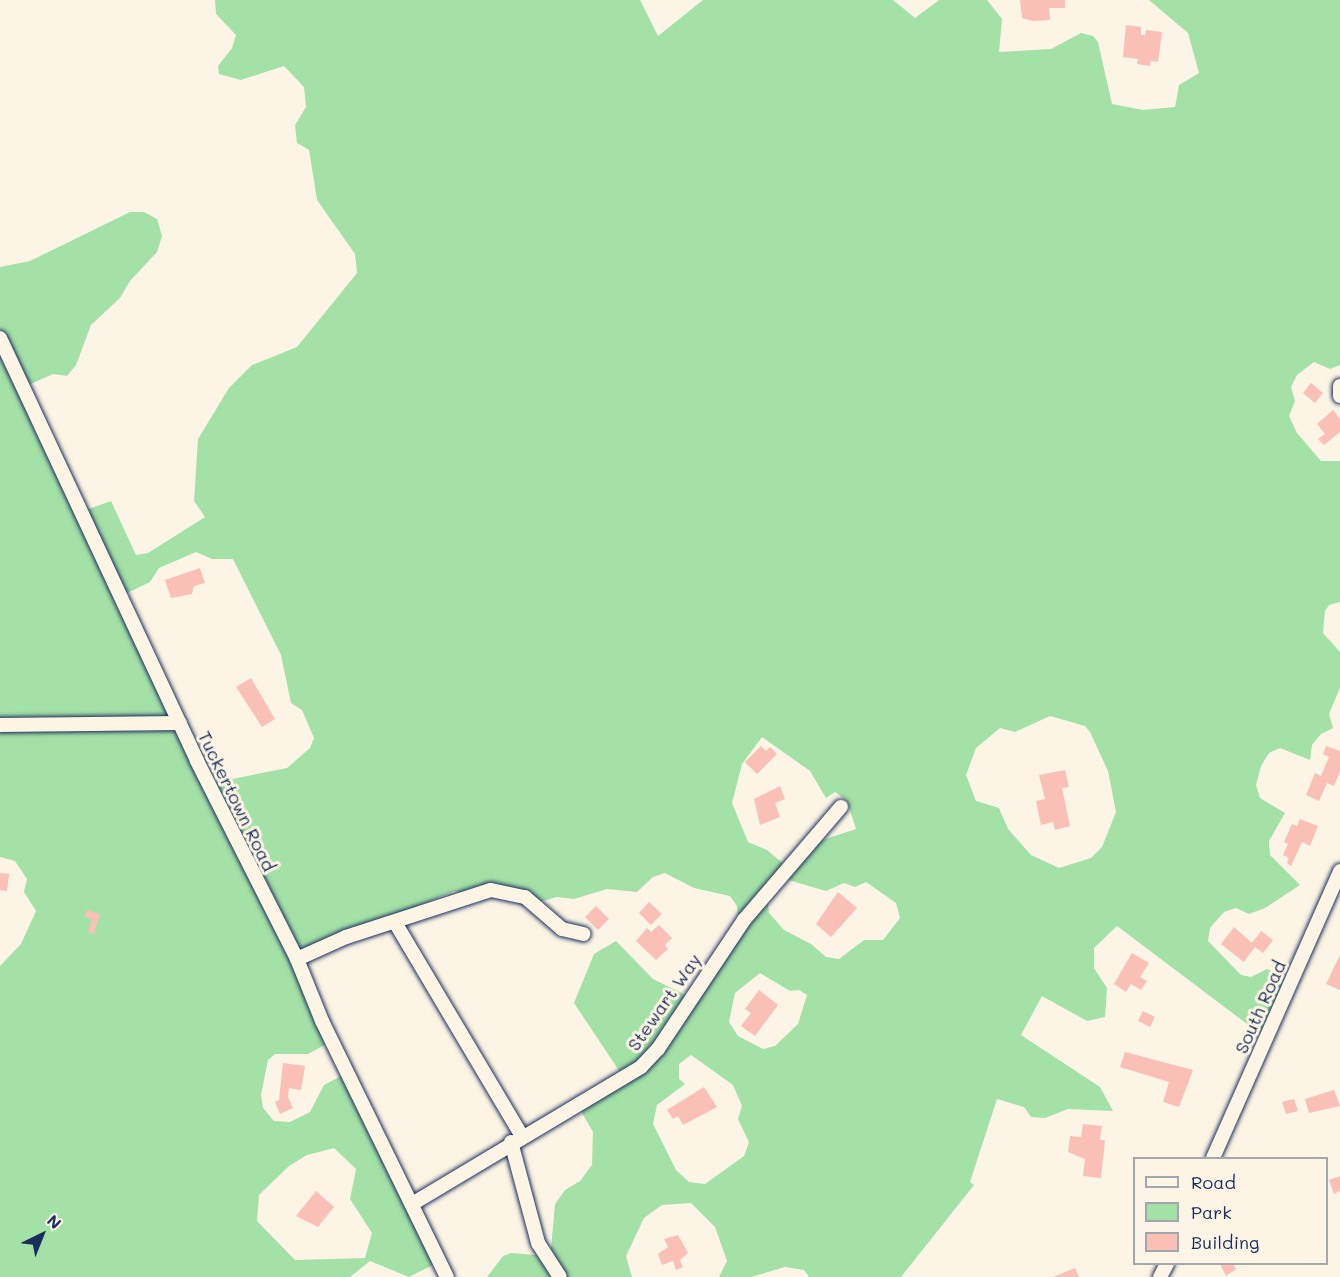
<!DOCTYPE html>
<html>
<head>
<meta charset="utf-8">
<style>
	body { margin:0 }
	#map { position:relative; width:1340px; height:1277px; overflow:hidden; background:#fcf5e5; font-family:Mali,sans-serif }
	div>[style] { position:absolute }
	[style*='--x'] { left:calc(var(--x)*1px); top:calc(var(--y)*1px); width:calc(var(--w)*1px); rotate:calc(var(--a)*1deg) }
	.green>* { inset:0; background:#a4e1a7 }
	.building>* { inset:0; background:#fabfb5 }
	.roads { filter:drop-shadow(0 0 2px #1b2f5e) drop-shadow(0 0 2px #1b2f5e) }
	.minor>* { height:14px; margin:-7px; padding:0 7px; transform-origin:7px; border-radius:7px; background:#fcf5e5 }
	span { translate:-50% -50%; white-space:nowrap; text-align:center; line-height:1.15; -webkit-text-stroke:6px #fcf5e5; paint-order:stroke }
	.street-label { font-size:18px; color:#1b2f5e }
	.legend { position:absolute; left:1133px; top:1157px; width:195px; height:108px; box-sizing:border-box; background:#fcf5e5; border:2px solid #a2a6af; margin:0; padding:8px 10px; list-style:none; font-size:18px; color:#1b2f5e }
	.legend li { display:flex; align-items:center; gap:12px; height:30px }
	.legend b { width:30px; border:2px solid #a2a6af }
	.north { position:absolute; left:12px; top:1205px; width:60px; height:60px; -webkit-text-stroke:4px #fcf5e5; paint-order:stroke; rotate:43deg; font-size:16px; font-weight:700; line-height:24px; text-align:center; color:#1b2f5e }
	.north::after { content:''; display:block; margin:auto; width:21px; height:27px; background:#1b2f5e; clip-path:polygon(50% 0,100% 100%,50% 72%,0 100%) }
</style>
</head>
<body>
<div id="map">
	<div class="green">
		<i style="clip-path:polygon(evenodd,215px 0,640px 0,658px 36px,703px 0,893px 0,915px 18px,939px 0,987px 0,1002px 19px,999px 52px,1051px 49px,1081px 33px,1093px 36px,1098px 42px,1112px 104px,1143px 110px,1175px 107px,1179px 85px,1199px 73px,1188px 33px,1149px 0,1340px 0,1340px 365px,1330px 369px,1314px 362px,1297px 375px,1291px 387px,1295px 401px,1289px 416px,1297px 433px,1321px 461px,1340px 461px,1340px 602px,1329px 605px,1325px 611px,1323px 633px,1340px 652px,1340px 688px,1329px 714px,1333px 728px,1321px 734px,1312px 745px,1310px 760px,1280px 748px,1269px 753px,1261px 766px,1256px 785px,1260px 798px,1285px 813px,1269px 841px,1270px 855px,1300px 885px,1265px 908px,1249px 914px,1236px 908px,1224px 912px,1210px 928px,1208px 941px,1241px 975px,1251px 977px,1267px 969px,1291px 980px,1263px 1036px,1117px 926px,1094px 948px,1094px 968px,1107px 988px,1105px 1017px,1087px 1021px,1042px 996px,1021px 1035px,1100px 1087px,1113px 1111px,1068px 1109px,1045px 1118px,1031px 1117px,1024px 1107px,997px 1099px,970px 1182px,974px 1185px,901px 1277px,809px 1277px,804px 1270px,785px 1267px,751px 1277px,719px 1277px,727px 1261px,715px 1227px,691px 1203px,662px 1205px,644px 1218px,626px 1256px,632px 1277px,487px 1277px,503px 1256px,511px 1253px,536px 1255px,551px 1273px,560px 1267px,551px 1248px,555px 1204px,565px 1190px,580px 1181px,592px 1165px,593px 1132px,578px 1106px,624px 1078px,574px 1003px,594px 954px,616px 941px,653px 979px,688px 996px,733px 934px,728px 931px,738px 919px,737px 906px,730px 896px,694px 888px,665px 873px,653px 877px,637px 892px,607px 889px,574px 899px,557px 897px,539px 902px,534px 910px,505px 898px,454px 891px,298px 956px,332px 1041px,308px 1054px,275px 1054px,268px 1060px,261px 1095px,263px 1108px,274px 1121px,290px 1122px,310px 1112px,324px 1085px,349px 1072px,441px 1261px,409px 1277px,370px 1261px,350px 1277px,0 1277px,0 966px,21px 944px,36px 911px,24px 892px,27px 879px,15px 861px,0 857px,0 267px,30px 261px,130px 212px,144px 212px,157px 219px,162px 236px,157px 252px,130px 281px,120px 298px,91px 325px,76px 365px,67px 376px,53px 374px,24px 387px,83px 511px,111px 501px,136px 555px,148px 553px,205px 517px,194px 501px,198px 439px,229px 388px,252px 365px,297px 347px,357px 273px,355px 254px,317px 200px,309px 150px,297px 143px,295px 125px,306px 107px,304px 87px,284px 66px,241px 80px,219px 74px,218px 66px,232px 48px,236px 35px,216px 14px,215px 0,196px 552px,212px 559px,233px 559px,281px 655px,291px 703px,302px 710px,314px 738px,310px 748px,287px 768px,212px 783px,125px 594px,150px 582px,159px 568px,196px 552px,215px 0,1050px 716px,1085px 726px,1090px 732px,1108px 771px,1116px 812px,1102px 847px,1091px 858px,1059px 868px,1031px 855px,1008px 829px,999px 808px,976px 801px,966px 775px,976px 748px,1000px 728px,1015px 732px,1050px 716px,215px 0,762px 737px,810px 771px,826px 798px,835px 792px,847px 801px,856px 829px,807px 845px,786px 866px,767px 850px,748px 842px,732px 803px,742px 764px,762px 737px,215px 0,785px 879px,826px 891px,844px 883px,855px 887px,866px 882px,896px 903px,900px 918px,883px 940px,864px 940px,839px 959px,826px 957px,811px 944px,784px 930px,769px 913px,767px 897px,785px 879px,215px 0,760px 973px,790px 991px,799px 990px,807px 995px,798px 1024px,775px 1046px,763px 1049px,738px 1036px,729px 1022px,735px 993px,760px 973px,215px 0,691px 1055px,733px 1085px,742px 1106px,738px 1119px,749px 1142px,744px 1156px,705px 1184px,689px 1182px,676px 1170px,653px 1124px,657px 1105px,685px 1084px,679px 1079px,679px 1064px,691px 1055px,215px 0,334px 1148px,356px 1169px,350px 1199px,372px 1233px,365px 1258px,295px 1260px,257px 1221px,259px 1195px,289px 1166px,307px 1155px,334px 1148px)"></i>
	</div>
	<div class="building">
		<i style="clip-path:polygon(1020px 0,1065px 0,1065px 8px,1049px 8px,1050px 20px,1033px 21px,1022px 18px)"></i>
		<i style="clip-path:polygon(1126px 25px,1141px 27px,1141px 35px,1145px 35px,1146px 30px,1162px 32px,1158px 62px,1151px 61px,1150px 66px,1137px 64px,1138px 59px,1123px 57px)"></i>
		<i style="clip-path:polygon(1311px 383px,1323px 393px,1315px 403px,1303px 393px)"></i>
		<i style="clip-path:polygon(1333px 410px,1340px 419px,1340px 432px,1324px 445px,1318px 439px,1325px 434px,1317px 424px)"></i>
		<i style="clip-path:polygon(200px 568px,205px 583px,194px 586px,192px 594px,171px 598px,165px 580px)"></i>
		<i style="clip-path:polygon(251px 678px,275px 719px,262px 727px,236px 687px)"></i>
		<i style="clip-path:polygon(761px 746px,766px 751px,770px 747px,777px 754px,757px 774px,745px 762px)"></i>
		<i style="clip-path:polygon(1326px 746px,1340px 751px,1340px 771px,1334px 786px,1327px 783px,1319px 801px,1306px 795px,1315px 773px,1321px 776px,1329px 757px,1323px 754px)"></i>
		<i style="clip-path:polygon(1065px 770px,1069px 787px,1062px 788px,1070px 826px,1055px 830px,1053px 822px,1041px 825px,1036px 801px,1045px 799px,1039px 775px)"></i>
		<i style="clip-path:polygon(780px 786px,785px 799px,775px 803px,780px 817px,760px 825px,754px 799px)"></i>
		<i style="clip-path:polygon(1300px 819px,1318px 826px,1310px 846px,1302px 842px,1291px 866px,1287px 863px,1289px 858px,1283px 855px,1288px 844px,1284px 842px,1292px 824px,1297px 826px)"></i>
		<i style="clip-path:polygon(0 873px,9px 874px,7px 891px,0 890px)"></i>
		<i style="clip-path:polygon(838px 892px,857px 908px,831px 937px,816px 924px)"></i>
		<i style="clip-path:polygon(649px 902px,662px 914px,651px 925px,639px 913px)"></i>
		<i style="clip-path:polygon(596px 906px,609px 919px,598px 930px,585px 917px)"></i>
		<i style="clip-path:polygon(87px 910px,100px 914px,94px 934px,88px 932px,92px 919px,85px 917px)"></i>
		<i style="clip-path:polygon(659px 925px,672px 938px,665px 945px,668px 949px,656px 960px,636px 941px,647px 928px,651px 932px)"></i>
		<i style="clip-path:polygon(1234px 927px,1252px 943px,1261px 931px,1273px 940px,1263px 953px,1255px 947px,1244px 962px,1221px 944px)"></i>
		<i style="clip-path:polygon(1132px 953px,1149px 963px,1140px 977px,1147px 981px,1141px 990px,1131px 984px,1126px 992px,1114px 984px)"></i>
		<i style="clip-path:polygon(1340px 955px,1340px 990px,1326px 984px)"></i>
		<i style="clip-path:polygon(759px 990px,778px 1005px,755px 1036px,741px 1026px,751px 1013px,745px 1009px)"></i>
		<i style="clip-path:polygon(1143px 1011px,1155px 1017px,1150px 1027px,1138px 1021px)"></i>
		<i style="clip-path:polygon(1125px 1052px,1193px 1070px,1179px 1107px,1163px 1102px,1169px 1082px,1120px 1067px)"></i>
		<i style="clip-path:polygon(283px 1063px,305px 1066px,301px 1090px,289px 1088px,288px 1097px,293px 1108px,280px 1114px,275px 1102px,279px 1100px)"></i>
		<i style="clip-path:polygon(704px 1087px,717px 1107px,683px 1125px,678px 1116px,673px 1119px,667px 1110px)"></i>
		<i style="clip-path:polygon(1334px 1090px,1340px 1106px,1309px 1113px,1305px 1099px)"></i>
		<i style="clip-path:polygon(1294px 1099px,1298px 1111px,1286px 1114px,1282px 1102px)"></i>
		<i style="clip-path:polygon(1083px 1124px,1102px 1126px,1100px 1140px,1105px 1140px,1101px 1178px,1083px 1176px,1085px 1159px,1068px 1152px,1070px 1136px,1081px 1137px)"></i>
		<i style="clip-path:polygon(1340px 1176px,1340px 1191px,1334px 1194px,1329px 1180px)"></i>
		<i style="clip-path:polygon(316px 1191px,334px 1207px,318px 1227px,296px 1216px)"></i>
		<i style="clip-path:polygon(678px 1235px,688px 1253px,680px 1260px,683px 1267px,676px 1270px,673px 1261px,662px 1265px,658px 1254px,668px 1247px,664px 1239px)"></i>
		<i style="clip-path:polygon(1220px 1264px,1233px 1264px,1236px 1269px,1226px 1276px)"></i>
		<i style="clip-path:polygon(1075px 1268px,1079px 1277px,1053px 1277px)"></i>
	</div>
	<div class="roads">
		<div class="minor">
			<i style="--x:0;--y:338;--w:467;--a:65"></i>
			<i style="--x:197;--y:761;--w:222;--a:63.2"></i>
			<i style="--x:297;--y:959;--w:67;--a:68"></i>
			<i style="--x:322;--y:1021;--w:285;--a:64"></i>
			<i style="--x:1340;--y:386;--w:10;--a:90"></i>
			<i style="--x:0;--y:725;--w:180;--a:-0.6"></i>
			<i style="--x:396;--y:924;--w:247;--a:59.3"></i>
			<i style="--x:297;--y:959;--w:54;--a:-24.2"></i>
			<i style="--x:346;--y:937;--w:152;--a:-18"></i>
			<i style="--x:491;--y:890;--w:35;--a:12"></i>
			<i style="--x:525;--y:897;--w:49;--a:40.9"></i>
			<i style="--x:562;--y:929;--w:22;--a:13"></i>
			<i style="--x:511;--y:1142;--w:105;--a:75"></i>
			<i style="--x:538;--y:1243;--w:40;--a:57.1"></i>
			<i style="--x:1213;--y:1158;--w:314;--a:-66.1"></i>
			<i style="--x:412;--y:1204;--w:267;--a:-30.9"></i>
			<i style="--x:641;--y:1067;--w:25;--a:-47"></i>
			<i style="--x:658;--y:1049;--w:155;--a:-56.3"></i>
			<i style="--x:744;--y:920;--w:149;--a:-49.4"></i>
			<i style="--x:1160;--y:1277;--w:15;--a:-62"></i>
		</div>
	</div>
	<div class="street-label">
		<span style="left:237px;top:801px;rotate:64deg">Tuckertown Road</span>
		<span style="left:664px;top:1002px;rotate:-55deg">Stewart Way</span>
		<span style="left:1260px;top:1007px;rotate:-66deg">South Road</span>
	</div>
	<ul class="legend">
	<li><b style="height:8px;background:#fcf5e5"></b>Road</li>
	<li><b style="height:16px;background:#a4e1a7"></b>Park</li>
	<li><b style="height:16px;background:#fabfb5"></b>Building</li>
	</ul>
	<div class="north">N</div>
</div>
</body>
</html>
